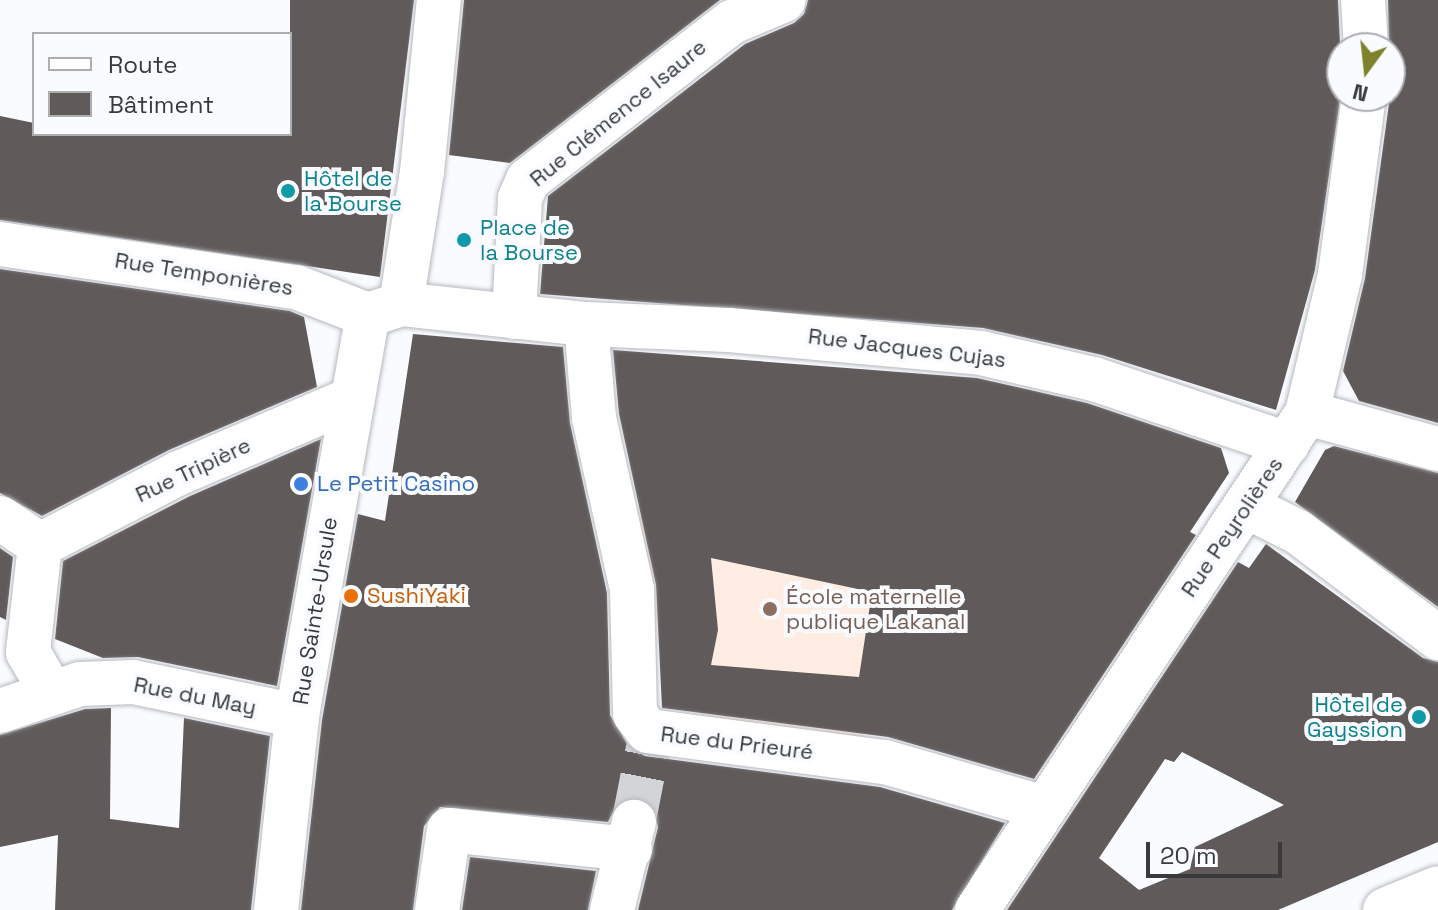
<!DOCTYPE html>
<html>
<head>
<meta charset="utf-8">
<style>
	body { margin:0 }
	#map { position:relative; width:1438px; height:910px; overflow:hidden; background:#f9fbfe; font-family:"Space Grotesk",sans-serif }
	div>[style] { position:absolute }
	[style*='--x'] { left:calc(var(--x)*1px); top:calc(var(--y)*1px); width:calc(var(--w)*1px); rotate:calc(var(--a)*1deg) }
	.education>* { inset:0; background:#ffede3 }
	.building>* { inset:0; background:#605a5b }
	.minor-tunnel>* { height:44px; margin-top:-22px; transform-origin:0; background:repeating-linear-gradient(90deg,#d3d4d7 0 44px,transparent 0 66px) }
	.roads { filter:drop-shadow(0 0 2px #b5b8be) drop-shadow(0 0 2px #b5b8be) }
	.minor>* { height:44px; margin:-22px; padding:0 22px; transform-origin:22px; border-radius:22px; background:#fff }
	.dots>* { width:22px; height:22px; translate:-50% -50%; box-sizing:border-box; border:4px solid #f9fbfe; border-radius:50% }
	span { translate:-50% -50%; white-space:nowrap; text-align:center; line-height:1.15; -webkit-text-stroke:8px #f9fbfe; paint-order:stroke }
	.street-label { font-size:22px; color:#393a3c }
	.culture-label { font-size:22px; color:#0d838f }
	.left { translate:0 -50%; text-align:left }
	.right { translate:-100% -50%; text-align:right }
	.shop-label { font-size:22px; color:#366cbe }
	.food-label { font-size:22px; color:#c56008 }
	.education-label { font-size:22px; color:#785e54 }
	.legend { position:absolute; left:32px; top:32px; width:260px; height:104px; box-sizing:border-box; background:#f9fbfe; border:2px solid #acaeb0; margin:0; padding:10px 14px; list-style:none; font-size:24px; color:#393a3c }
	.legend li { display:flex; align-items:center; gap:16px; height:40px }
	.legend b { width:40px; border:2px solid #acaeb0 }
	.north { position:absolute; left:1326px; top:32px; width:80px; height:80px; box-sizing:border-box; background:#f9fbfe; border:2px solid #acaeb0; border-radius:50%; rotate:195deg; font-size:22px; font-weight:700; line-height:32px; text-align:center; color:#393a3c }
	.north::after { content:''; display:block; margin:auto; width:28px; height:36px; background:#7f822c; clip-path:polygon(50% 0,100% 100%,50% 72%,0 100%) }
	.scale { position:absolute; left:1146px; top:842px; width:136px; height:36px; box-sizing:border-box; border:4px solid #393a3c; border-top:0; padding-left:10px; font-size:24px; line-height:28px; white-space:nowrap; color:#393a3c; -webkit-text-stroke:6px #f9fbfe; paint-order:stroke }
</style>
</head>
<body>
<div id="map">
	<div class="education">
		<i style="clip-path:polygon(700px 503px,859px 538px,884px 632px,863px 739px,812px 729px,702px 721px,701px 713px,664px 706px,657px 622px,628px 508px)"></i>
	</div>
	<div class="building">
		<i style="clip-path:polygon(290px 0,414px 0,380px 277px,0 220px,0 116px,34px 123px,34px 134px,290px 134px)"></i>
		<i style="clip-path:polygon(464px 0,720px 0,510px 163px,449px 155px)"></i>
		<i style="clip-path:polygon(808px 0,1338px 0,1342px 86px,1315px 270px,1276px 410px,1102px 355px,983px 328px,540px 294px,548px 196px,745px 44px,794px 23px,804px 14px)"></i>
		<i style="clip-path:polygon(1388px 0,1438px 0,1438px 423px,1359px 401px,1343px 371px,1365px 278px,1390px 96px)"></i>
		<i style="clip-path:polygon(0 269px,290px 311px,304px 317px,317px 387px,169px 450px,42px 516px,0 493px)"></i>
		<i style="clip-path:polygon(413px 334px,563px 347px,570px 423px,607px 593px,610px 715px,629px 747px,645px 756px,880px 787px,1005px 823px,952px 910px,638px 910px,658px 827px,652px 805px,639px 798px,617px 804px,608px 822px,440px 807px,424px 826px,413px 910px,301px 910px,322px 720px,358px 514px,385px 521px)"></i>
		<i style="clip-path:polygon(evenodd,613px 350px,977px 378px,1087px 403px,1221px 448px,1229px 473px,1190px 532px,1196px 535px,1034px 779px,888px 737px,662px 708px,656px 585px,619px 414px,613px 350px,711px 558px,872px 592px,859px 677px,711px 665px,718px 630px,711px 558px)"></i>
		<i style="clip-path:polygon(321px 439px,277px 686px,138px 657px,103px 658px,55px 639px,63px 561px,190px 496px)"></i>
		<i style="clip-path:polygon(1334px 446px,1438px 473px,1438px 607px,1295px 502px,1325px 450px)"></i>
		<i style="clip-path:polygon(evenodd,1266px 544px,1423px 658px,1438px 662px,1438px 842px,1278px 910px,1007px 910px,1238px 562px,1249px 568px,1266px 544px,1182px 752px,1284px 805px,1195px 847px,1190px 869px,1139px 890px,1099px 858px,1165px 759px,1174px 762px,1182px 752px)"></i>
		<i style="clip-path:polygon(0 548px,13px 557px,6px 620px,0 617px)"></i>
		<i style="clip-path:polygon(111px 708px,110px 819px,179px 828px,184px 718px,270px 736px,251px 910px,55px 910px,58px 835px,0 847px,0 735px,85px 709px)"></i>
		<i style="clip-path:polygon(470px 857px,596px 871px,588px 910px,462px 910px)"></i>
	</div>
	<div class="minor-tunnel">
		<i style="--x:634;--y:820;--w:73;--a:-79"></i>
	</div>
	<div class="roads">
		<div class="minor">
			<i style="--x:1363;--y:0;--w:48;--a:86.4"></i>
			<i style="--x:0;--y:244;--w:299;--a:8.3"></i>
			<i style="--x:296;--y:287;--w:77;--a:21.3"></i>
			<i style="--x:368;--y:315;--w:35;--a:-18"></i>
			<i style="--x:401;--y:304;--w:186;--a:6.2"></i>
			<i style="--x:586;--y:324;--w:143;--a:2.4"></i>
			<i style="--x:729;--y:330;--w:253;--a:5.2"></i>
			<i style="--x:981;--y:353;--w:116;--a:13"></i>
			<i style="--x:1094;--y:379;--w:204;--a:18.6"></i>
			<i style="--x:401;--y:304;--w:134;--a:-81"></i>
			<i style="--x:422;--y:172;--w:173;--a:-84.4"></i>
			<i style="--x:514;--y:317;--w:119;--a:-87.1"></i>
			<i style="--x:520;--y:198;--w:20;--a:-66"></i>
			<i style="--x:528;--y:180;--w:258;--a:-37.8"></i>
			<i style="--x:732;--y:22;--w:56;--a:-22.9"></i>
			<i style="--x:586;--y:324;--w:94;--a:85.1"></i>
			<i style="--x:594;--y:418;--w:176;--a:77.5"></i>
			<i style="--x:632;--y:590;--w:124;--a:88.6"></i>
			<i style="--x:635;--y:714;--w:21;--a:53"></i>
			<i style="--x:648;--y:731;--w:239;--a:7.5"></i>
			<i style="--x:885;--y:762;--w:166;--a:16.1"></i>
			<i style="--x:1307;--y:413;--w:136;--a:15.4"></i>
			<i style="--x:1246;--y:506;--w:58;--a:26.6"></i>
			<i style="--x:1298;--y:532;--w:176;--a:37.1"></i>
			<i style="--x:0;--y:518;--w:48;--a:34"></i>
			<i style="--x:40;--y:545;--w:157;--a:-27.4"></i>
			<i style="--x:179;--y:473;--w:185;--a:-23.2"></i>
			<i style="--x:40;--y:545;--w:108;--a:96.4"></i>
			<i style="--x:28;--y:652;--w:46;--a:60.1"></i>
			<i style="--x:0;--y:711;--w:84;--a:-18.6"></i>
			<i style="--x:80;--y:684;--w:53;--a:-2.2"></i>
			<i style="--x:133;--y:682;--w:167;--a:11.7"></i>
			<i style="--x:276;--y:910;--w:195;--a:-83.8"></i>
			<i style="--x:297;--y:716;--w:407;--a:-80"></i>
			<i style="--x:437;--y:910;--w:81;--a:-81.5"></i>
			<i style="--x:449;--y:830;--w:182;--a:6"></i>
			<i style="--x:612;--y:910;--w:91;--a:-76"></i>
			<i style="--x:977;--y:910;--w:597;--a:-56.42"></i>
			<i style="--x:1307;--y:413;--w:142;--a:-76.6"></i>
			<i style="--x:1340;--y:275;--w:181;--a:-82.4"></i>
			<i style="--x:1385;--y:910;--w:57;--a:-22.5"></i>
		</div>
	</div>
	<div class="dots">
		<i style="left:288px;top:191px;background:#0f9aa8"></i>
		<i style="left:464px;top:240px;background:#0f9aa8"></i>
		<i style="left:301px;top:484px;background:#3f7fe0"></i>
		<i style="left:351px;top:596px;background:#e8710a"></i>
		<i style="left:770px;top:609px;background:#8d6e63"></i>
		<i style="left:1419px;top:717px;background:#0f9aa8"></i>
	</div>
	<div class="street-label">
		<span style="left:618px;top:113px;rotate:-39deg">Rue Clémence Isaure</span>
		<span style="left:204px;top:274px;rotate:9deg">Rue Temponières</span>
		<span style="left:907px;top:348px;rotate:7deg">Rue Jacques Cujas</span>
		<span style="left:193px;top:470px;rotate:-25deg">Rue Tripière</span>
		<span style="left:1232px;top:527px;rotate:-56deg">Rue Peyrolières</span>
		<span style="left:315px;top:611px;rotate:-81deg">Rue Sainte-Ursule</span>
		<span style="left:195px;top:696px;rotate:11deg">Rue du May</span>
		<span style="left:737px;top:743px;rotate:7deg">Rue du Prieuré</span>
	</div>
	<div class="culture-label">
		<span class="left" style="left:304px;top:191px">Hôtel de<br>la Bourse</span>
		<span class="left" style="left:480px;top:240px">Place de<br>la Bourse</span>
		<span class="right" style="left:1403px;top:717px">Hôtel de<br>Gayssion</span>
	</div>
	<div class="shop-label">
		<span class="left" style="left:317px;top:484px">Le Petit Casino</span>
	</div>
	<div class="food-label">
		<span class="left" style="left:367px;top:596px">SushiYaki</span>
	</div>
	<div class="education-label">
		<span class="left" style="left:786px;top:609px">École maternelle<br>publique Lakanal</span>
	</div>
	<ul class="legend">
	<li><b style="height:10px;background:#fff"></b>Route</li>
	<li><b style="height:22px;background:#605a5b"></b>Bâtiment</li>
	</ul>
	<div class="north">N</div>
	<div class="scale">20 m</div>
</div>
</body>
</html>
